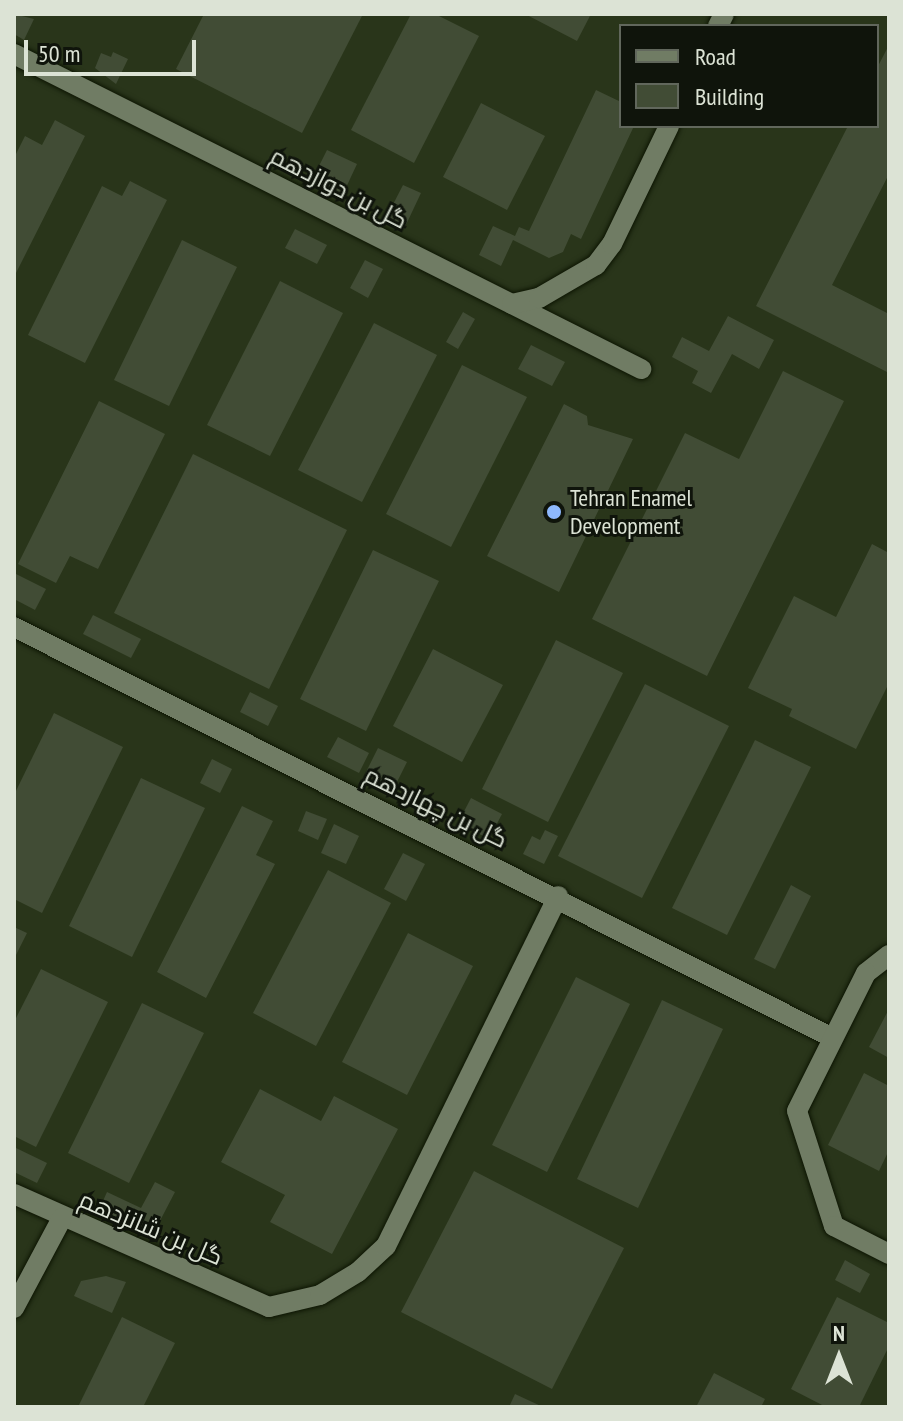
<!DOCTYPE html>
<html>
<head>
<meta charset="utf-8">
<style>
	body { margin:0 }
	#map { position:relative; width:903px; height:1421px; overflow:hidden; background:#242d18; font-family:"PT Sans Narrow",Cairo,sans-serif }
	div>[style] { position:absolute }
	[style*='--x'] { left:calc(var(--x)*1px); top:calc(var(--y)*1px); width:calc(var(--w)*1px); rotate:calc(var(--a)*1deg) }
	.built>* { inset:0; background:#29351a }
	.building>* { inset:0; background:#414c35 }
	.roads { filter:drop-shadow(0 0 2px #0d1503) drop-shadow(0 0 2px #0d1503) }
	.minor>* { height:20px; margin:-10px; padding:0 10px; transform-origin:10px; border-radius:10px; background:#707c64 }
	.dots>* { width:22px; height:22px; translate:-50% -50%; box-sizing:border-box; border:4px solid #0f140b; border-radius:50% }
	span { translate:-50% -50%; white-space:nowrap; text-align:center; line-height:1.15; -webkit-text-stroke:6px #0f140b; paint-order:stroke }
	.street-label { font-size:24px; color:#dce3d5 }
	.poi-label { font-size:24px; color:#dce3d5 }
	.left { translate:0 -50%; text-align:left }
	.frame { position:absolute; inset:0; border:16px solid #dce3d5; pointer-events:none }
	.legend { position:absolute; left:619px; top:24px; width:260px; height:104px; box-sizing:border-box; background:#0f140b; border:2px solid #61675c; margin:0; padding:10px 14px; list-style:none; font-size:24px; color:#dce3d5 }
	.legend li { display:flex; align-items:center; gap:16px; height:40px }
	.legend b { width:40px; border:2px solid #61675c }
	.north { position:absolute; left:799px; top:1317px; width:80px; height:80px; -webkit-text-stroke:6px #0f140b; paint-order:stroke; rotate:0deg; font-size:22px; font-weight:700; line-height:32px; text-align:center; color:#dce3d5 }
	.north::after { content:''; display:block; margin:auto; width:28px; height:36px; background:#dce3d5; clip-path:polygon(50% 0,100% 100%,50% 72%,0 100%) }
	.scale { position:absolute; left:24px; top:40px; width:172px; height:36px; box-sizing:border-box; border:4px solid #dce3d5; border-top:0; padding-left:10px; font-size:24px; line-height:28px; white-space:nowrap; color:#dce3d5; -webkit-text-stroke:6px #0f140b; paint-order:stroke }
</style>
</head>
<body>
<div id="map">
	<div class="built">
		<i style="clip-path:polygon(evenodd,14px 14px,889px 14px,889px 1407px,14px 1407px,14px 14px,621px 26px,877px 26px,877px 126px,621px 126px,621px 26px)"></i>
	</div>
	<div class="building">
		<i style="clip-path:polygon(14px 14px,34px 19px,24px 40px,14px 34px)"></i>
		<i style="clip-path:polygon(204px 14px,363px 14px,302px 133px,176px 69px)"></i>
		<i style="clip-path:polygon(411px 14px,435px 14px,479px 36px,414px 163px,351px 130px)"></i>
		<i style="clip-path:polygon(525px 14px,591px 14px,577px 41px)"></i>
		<i style="clip-path:polygon(889px 45px,889px 174px,832px 285px,889px 314px,889px 373px,756px 306px,848px 126px,877px 126px,877px 68px)"></i>
		<i style="clip-path:polygon(113px 52px,128px 59px,116px 84px,95px 68px,101px 53px,111px 57px)"></i>
		<i style="clip-path:polygon(596px 90px,621px 102px,621px 126px,634px 126px,581px 239px,571px 234px,563px 252px,549px 258px,513px 240px,501px 266px,479px 255px,493px 226px,515px 236px,519px 227px,529px 231px)"></i>
		<i style="clip-path:polygon(481px 103px,545px 136px,507px 210px,443px 177px)"></i>
		<i style="clip-path:polygon(55px 120px,85px 136px,14px 277px,14px 158px,25px 136px,42px 145px)"></i>
		<i style="clip-path:polygon(327px 150px,357px 164px,343px 194px,312px 180px)"></i>
		<i style="clip-path:polygon(130px 181px,167px 200px,85px 363px,28px 335px,102px 186px,122px 196px)"></i>
		<i style="clip-path:polygon(403px 185px,421px 193px,404px 229px,385px 220px)"></i>
		<i style="clip-path:polygon(295px 229px,327px 245px,317px 264px,285px 248px)"></i>
		<i style="clip-path:polygon(182px 240px,237px 267px,169px 406px,114px 380px)"></i>
		<i style="clip-path:polygon(365px 260px,383px 269px,368px 298px,350px 288px)"></i>
		<i style="clip-path:polygon(280px 281px,343px 313px,270px 456px,207px 425px)"></i>
		<i style="clip-path:polygon(463px 312px,475px 319px,458px 349px,446px 342px)"></i>
		<i style="clip-path:polygon(728px 316px,774px 340px,759px 369px,732px 354px,711px 393px,692px 383px,698px 371px,672px 357px,682px 337px,709px 351px)"></i>
		<i style="clip-path:polygon(374px 323px,437px 355px,362px 502px,298px 470px)"></i>
		<i style="clip-path:polygon(531px 345px,565px 362px,552px 386px,518px 369px)"></i>
		<i style="clip-path:polygon(462px 365px,527px 397px,451px 547px,386px 514px)"></i>
		<i style="clip-path:polygon(783px 371px,844px 401px,707px 676px,592px 619px,685px 433px,739px 459px)"></i>
		<i style="clip-path:polygon(99px 401px,165px 434px,98px 569px,70px 556px,56px 583px,18px 564px)"></i>
		<i style="clip-path:polygon(564px 404px,587px 416px,588px 425px,633px 439px,559px 592px,487px 556px)"></i>
		<i style="clip-path:polygon(193px 454px,347px 530px,269px 689px,114px 613px)"></i>
		<i style="clip-path:polygon(872px 544px,889px 553px,889px 683px,856px 749px,789px 716px,792px 709px,748px 688px,794px 596px,836px 617px)"></i>
		<i style="clip-path:polygon(373px 550px,439px 581px,366px 731px,300px 699px)"></i>
		<i style="clip-path:polygon(14px 573px,46px 589px,35px 610px,14px 599px)"></i>
		<i style="clip-path:polygon(93px 615px,141px 639px,131px 658px,83px 634px)"></i>
		<i style="clip-path:polygon(556px 640px,623px 673px,548px 822px,482px 789px)"></i>
		<i style="clip-path:polygon(433px 649px,503px 685px,462px 762px,393px 726px)"></i>
		<i style="clip-path:polygon(645px 684px,729px 726px,642px 898px,558px 856px)"></i>
		<i style="clip-path:polygon(250px 692px,278px 706px,268px 726px,240px 712px)"></i>
		<i style="clip-path:polygon(54px 713px,123px 747px,42px 913px,14px 899px,14px 795px)"></i>
		<i style="clip-path:polygon(338px 737px,369px 753px,359px 773px,327px 757px)"></i>
		<i style="clip-path:polygon(755px 740px,811px 767px,727px 935px,672px 908px)"></i>
		<i style="clip-path:polygon(378px 748px,407px 762px,394px 788px,365px 774px)"></i>
		<i style="clip-path:polygon(212px 759px,232px 769px,220px 793px,200px 783px)"></i>
		<i style="clip-path:polygon(141px 778px,205px 808px,132px 957px,69px 926px)"></i>
		<i style="clip-path:polygon(471px 798px,502px 814px,489px 839px,458px 823px)"></i>
		<i style="clip-path:polygon(242px 806px,273px 821px,256px 855px,275px 864px,206px 998px,157px 972px)"></i>
		<i style="clip-path:polygon(306px 811px,327px 819px,318px 840px,298px 831px)"></i>
		<i style="clip-path:polygon(334px 824px,359px 836px,346px 864px,321px 853px)"></i>
		<i style="clip-path:polygon(545px 830px,558px 836px,544px 864px,523px 854px,532px 836px,540px 840px)"></i>
		<i style="clip-path:polygon(403px 853px,425px 864px,406px 901px,384px 889px)"></i>
		<i style="clip-path:polygon(328px 870px,391px 903px,316px 1046px,253px 1013px)"></i>
		<i style="clip-path:polygon(791px 885px,811px 896px,775px 969px,754px 959px)"></i>
		<i style="clip-path:polygon(14px 927px,27px 933px,14px 959px)"></i>
		<i style="clip-path:polygon(408px 933px,473px 966px,407px 1095px,342px 1062px)"></i>
		<i style="clip-path:polygon(41px 969px,108px 1002px,36px 1147px,14px 1136px,14px 1022px)"></i>
		<i style="clip-path:polygon(576px 977px,630px 1004px,547px 1172px,492px 1145px)"></i>
		<i style="clip-path:polygon(662px 1000px,723px 1029px,638px 1208px,577px 1179px)"></i>
		<i style="clip-path:polygon(142px 1003px,204px 1033px,129px 1183px,68px 1153px)"></i>
		<i style="clip-path:polygon(889px 1009px,889px 1058px,869px 1047px)"></i>
		<i style="clip-path:polygon(864px 1073px,889px 1086px,889px 1150px,879px 1171px,828px 1145px)"></i>
		<i style="clip-path:polygon(260px 1089px,321px 1121px,334px 1096px,398px 1129px,332px 1254px,270px 1222px,285px 1195px,221px 1162px)"></i>
		<i style="clip-path:polygon(16px 1148px,47px 1163px,37px 1183px,14px 1172px)"></i>
		<i style="clip-path:polygon(474px 1171px,624px 1248px,552px 1389px,401px 1312px)"></i>
		<i style="clip-path:polygon(155px 1182px,175px 1192px,151px 1238px,98px 1212px,107px 1192px,141px 1208px)"></i>
		<i style="clip-path:polygon(845px 1260px,870px 1274px,860px 1293px,835px 1280px)"></i>
		<i style="clip-path:polygon(106px 1276px,126px 1282px,112px 1313px,74px 1296px,81px 1281px)"></i>
		<i style="clip-path:polygon(837px 1297px,889px 1323px,889px 1346px,859px 1407px,826px 1407px,791px 1389px)"></i>
		<i style="clip-path:polygon(122px 1317px,175px 1343px,143px 1407px,78px 1407px)"></i>
		<i style="clip-path:polygon(714px 1373px,765px 1399px,761px 1407px,696px 1407px)"></i>
		<i style="clip-path:polygon(515px 1394px,543px 1407px,509px 1407px)"></i>
	</div>
	<div class="roads">
		<div class="minor">
			<i style="--x:718;--y:26;--w:13;--a:-63"></i>
			<i style="--x:14;--y:54;--w:702;--a:26.67"></i>
			<i style="--x:512;--y:304;--w:28;--a:-13"></i>
			<i style="--x:539;--y:298;--w:66;--a:-30.1"></i>
			<i style="--x:596;--y:265;--w:26;--a:-53"></i>
			<i style="--x:612;--y:244;--w:131;--a:-64.2"></i>
			<i style="--x:14;--y:627;--w:916;--a:26.65"></i>
			<i style="--x:889;--y:955;--w:29;--a:142"></i>
			<i style="--x:866;--y:973;--w:154;--a:116.6"></i>
			<i style="--x:797;--y:1111;--w:121;--a:72.2"></i>
			<i style="--x:834;--y:1226;--w:62;--a:27"></i>
			<i style="--x:14;--y:1194;--w:279;--a:23.9"></i>
			<i style="--x:269;--y:1307;--w:52;--a:-13.2"></i>
			<i style="--x:320;--y:1295;--w:44;--a:-31.2"></i>
			<i style="--x:358;--y:1272;--w:38;--a:-43"></i>
			<i style="--x:386;--y:1246;--w:390;--a:-63.8"></i>
			<i style="--x:14;--y:1308;--w:102;--a:-61.9"></i>
		</div>
	</div>
	<div class="dots">
		<i style="left:554px;top:512px;background:#8eb9fd"></i>
	</div>
	<div class="street-label">
		<span style="left:339px;top:188px;rotate:27deg">گل بن دوازدهم</span>
		<span style="left:436px;top:807px;rotate:26deg">گل بن چهاردهم</span>
		<span style="left:151px;top:1228px;rotate:23deg">گل بن شانزدهم</span>
	</div>
	<div class="poi-label">
		<span class="left" style="left:570px;top:512px">Tehran Enamel<br>Development</span>
	</div>
	<div class="frame"></div>
	<ul class="legend">
	<li><b style="height:10px;background:#707c64"></b>Road</li>
	<li><b style="height:22px;background:#414c35"></b>Building</li>
	</ul>
	<div class="north">N</div>
	<div class="scale">50 m</div>
</div>
</body>
</html>
